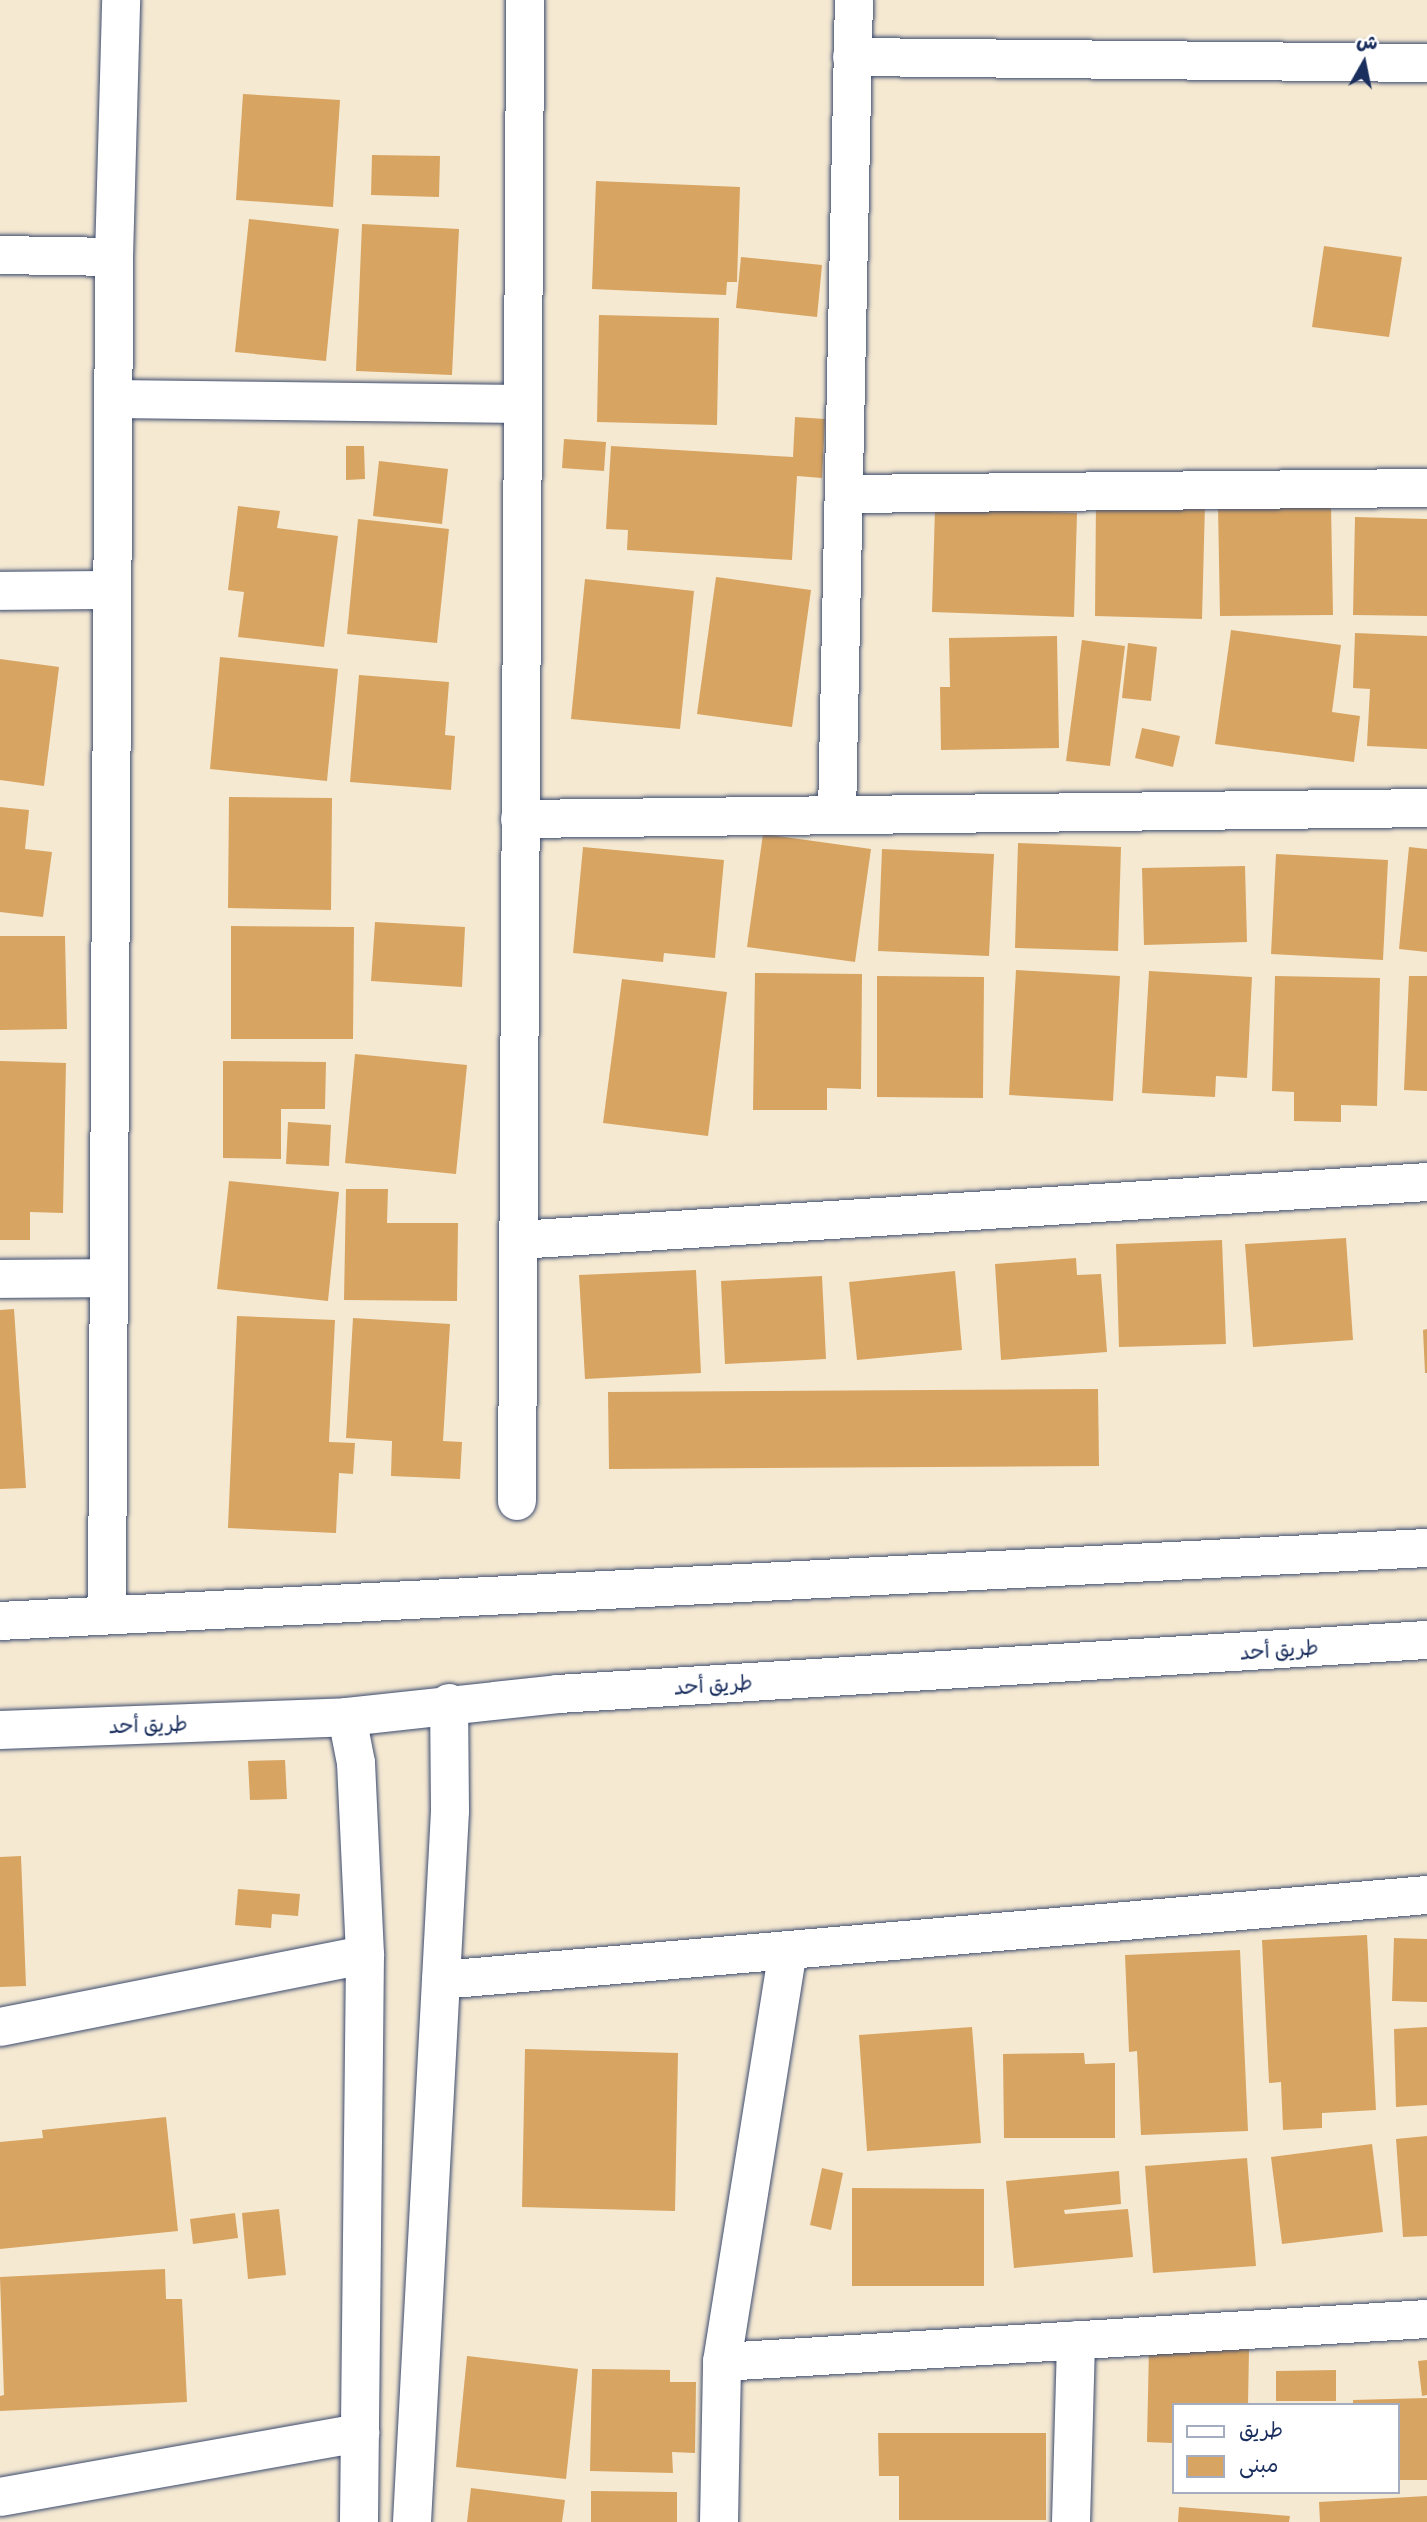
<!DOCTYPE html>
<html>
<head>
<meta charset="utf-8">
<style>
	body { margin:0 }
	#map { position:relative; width:1427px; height:2522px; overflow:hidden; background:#f5e9d2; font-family:Itim,"Playpen Sans Arabic",sans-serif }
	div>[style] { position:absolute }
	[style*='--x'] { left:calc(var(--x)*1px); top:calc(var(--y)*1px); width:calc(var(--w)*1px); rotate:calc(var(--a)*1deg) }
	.building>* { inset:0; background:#d8a461 }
	.roads { filter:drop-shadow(0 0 2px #3c4b6f) drop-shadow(0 0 2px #3c4b6f) }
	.minor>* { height:38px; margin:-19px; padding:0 19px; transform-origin:19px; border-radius:19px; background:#fff }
	.major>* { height:38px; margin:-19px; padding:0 19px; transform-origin:19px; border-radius:19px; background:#fff }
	span { translate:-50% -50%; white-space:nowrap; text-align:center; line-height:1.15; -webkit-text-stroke:6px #fff; paint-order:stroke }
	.street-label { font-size:21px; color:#1b2f5e }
	.legend { position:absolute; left:1172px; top:2403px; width:228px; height:91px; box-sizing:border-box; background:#fff; border:2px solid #a4acbf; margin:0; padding:9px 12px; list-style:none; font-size:21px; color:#1b2f5e }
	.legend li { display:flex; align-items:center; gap:14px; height:35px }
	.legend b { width:35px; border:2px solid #a4acbf }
	.north { position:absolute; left:1329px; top:28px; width:70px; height:70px; -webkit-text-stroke:5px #fff; paint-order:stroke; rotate:9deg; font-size:19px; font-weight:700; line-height:28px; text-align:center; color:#1b2f5e }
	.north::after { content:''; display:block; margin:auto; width:24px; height:32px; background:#1b2f5e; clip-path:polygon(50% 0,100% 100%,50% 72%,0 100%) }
</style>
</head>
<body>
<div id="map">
	<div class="building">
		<i style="clip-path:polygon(243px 94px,340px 100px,333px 207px,236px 200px)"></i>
		<i style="clip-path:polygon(372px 155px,440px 156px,439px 197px,371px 195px)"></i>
		<i style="clip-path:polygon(596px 181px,740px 187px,737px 282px,727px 282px,726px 295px,592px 289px)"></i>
		<i style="clip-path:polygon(249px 219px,339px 229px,326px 361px,235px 352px)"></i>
		<i style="clip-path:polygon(362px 224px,459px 229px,452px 375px,356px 371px)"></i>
		<i style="clip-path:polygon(1324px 246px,1402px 257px,1389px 337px,1312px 327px)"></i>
		<i style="clip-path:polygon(741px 257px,822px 265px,817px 317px,736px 308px)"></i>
		<i style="clip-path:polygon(599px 315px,719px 318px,717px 425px,597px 422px)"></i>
		<i style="clip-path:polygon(795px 417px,825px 419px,822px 478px,797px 476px,792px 560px,627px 550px,628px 530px,606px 529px,611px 446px,793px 457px)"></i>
		<i style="clip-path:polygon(564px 439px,606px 442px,604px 471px,562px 468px)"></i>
		<i style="clip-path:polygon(346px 446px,364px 446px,365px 479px,346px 480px)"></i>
		<i style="clip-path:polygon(379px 461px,448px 469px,442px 524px,373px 516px)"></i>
		<i style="clip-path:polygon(1096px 501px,1205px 504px,1202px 619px,1095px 616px)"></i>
		<i style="clip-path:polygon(1331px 504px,1333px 615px,1220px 616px,1218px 506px)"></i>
		<i style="clip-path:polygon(238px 506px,280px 511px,277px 528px,338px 536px,324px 647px,238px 637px,244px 592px,228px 590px)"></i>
		<i style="clip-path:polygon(935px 508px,1077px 513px,1074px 617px,932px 612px)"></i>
		<i style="clip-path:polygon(1355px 517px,1427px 519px,1427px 616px,1353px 615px)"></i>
		<i style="clip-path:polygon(358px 519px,449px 529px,437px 643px,347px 634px)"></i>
		<i style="clip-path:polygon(716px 577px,811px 590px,792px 727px,697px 714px)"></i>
		<i style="clip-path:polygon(585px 579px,694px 591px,680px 729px,571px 719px)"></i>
		<i style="clip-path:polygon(1231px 630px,1341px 645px,1332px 712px,1360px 716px,1354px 762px,1215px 744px)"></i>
		<i style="clip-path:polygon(1355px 633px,1427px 636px,1427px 749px,1367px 746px,1370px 689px,1353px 688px)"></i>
		<i style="clip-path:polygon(1057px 636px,1059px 748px,941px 750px,940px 687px,950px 687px,949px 638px)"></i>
		<i style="clip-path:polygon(1082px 640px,1125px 646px,1110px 766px,1066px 761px)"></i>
		<i style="clip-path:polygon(1128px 643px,1157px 647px,1151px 701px,1122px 698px)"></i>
		<i style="clip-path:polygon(220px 657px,338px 669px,327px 781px,210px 769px)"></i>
		<i style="clip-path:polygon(0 659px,59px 667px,44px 786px,0 780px)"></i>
		<i style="clip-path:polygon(359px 675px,449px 682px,445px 735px,455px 736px,451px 790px,350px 782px)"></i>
		<i style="clip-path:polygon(1142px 728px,1180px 736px,1173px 767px,1135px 758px)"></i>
		<i style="clip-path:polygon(229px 797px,332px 798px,331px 910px,228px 908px)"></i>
		<i style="clip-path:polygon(0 807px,29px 810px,25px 849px,52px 852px,43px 917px,0 912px)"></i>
		<i style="clip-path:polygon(763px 834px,871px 849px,855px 962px,747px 947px)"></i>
		<i style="clip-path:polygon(1018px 843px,1121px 847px,1118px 951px,1015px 948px)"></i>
		<i style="clip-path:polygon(583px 847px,724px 860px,715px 958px,664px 953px,663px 962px,573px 953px)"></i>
		<i style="clip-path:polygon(1409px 847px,1427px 849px,1427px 952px,1399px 949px)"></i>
		<i style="clip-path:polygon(882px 849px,994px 854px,989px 956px,878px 951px)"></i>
		<i style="clip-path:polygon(1276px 854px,1388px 860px,1383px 960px,1271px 954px)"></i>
		<i style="clip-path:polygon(1245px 866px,1247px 942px,1144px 945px,1142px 868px)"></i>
		<i style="clip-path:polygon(375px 922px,465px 927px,462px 987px,371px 981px)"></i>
		<i style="clip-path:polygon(231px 926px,354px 927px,353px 1039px,231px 1039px)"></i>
		<i style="clip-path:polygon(0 936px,65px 936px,67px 1029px,0 1030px)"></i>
		<i style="clip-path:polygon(1016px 970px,1120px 976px,1113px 1101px,1009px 1095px)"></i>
		<i style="clip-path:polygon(1149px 971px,1252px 977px,1247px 1078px,1216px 1076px,1215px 1097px,1142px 1093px)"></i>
		<i style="clip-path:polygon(755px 973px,862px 974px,861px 1089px,827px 1088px,827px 1110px,753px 1110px)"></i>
		<i style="clip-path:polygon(877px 976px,984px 977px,983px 1098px,877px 1097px)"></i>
		<i style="clip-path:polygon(1275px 976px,1380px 978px,1377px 1106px,1341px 1105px,1341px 1122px,1294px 1121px,1294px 1092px,1272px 1091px)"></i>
		<i style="clip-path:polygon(1409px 976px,1427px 976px,1427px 1091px,1404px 1090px)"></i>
		<i style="clip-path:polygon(622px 979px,727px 992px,708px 1136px,603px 1123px)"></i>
		<i style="clip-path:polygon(355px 1054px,467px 1065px,456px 1174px,345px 1163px)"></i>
		<i style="clip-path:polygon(0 1061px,66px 1063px,63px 1213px,30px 1212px,30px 1240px,0 1240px)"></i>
		<i style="clip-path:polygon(223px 1061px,326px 1062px,325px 1109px,281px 1109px,281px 1159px,223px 1158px)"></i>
		<i style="clip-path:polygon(288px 1122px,331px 1125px,329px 1166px,286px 1164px)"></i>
		<i style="clip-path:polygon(229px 1181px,339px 1192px,328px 1301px,217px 1289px)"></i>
		<i style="clip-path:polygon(346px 1189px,388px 1189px,387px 1223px,458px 1223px,457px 1301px,344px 1300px)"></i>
		<i style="clip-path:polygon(1346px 1238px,1353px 1340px,1253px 1347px,1245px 1244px)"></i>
		<i style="clip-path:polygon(1222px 1240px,1226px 1344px,1119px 1347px,1116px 1244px)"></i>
		<i style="clip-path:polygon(1076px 1258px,1077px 1275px,1101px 1274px,1107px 1352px,1001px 1360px,995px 1264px)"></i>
		<i style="clip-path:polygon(696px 1270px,701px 1373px,585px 1379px,579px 1275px)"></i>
		<i style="clip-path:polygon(955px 1271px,962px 1350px,857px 1360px,849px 1282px)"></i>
		<i style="clip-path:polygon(822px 1276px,826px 1359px,725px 1364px,721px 1281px)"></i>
		<i style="clip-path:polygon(14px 1309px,26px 1488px,0 1489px,0 1310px)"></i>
		<i style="clip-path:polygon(237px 1316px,335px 1320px,329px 1442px,355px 1443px,353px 1474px,339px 1473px,336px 1533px,228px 1528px)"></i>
		<i style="clip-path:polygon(353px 1318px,450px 1324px,443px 1441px,462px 1442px,460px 1479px,391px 1476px,392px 1441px,346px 1438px)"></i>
		<i style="clip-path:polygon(1427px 1329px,1427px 1373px,1425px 1373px,1423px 1330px)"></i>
		<i style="clip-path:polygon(1098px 1389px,1099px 1466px,609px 1469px,608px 1392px)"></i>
		<i style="clip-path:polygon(285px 1760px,287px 1799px,250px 1800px,248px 1761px)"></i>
		<i style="clip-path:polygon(21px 1856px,26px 1986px,0 1987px,0 1857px)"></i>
		<i style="clip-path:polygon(238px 1889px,300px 1894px,298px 1916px,272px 1914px,271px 1928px,235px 1925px)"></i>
		<i style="clip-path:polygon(1367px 1935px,1376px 2110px,1322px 2113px,1322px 2128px,1283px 2130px,1281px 2082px,1269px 2083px,1262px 1940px)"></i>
		<i style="clip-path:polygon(1394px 1938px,1427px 1939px,1427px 2002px,1392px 2001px)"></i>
		<i style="clip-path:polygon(1240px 1950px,1248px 2131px,1141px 2135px,1137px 2051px,1129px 2052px,1125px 1955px)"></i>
		<i style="clip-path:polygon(972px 2027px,981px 2143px,867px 2151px,859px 2035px)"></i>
		<i style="clip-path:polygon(1427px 2027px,1427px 2105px,1396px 2107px,1394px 2029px)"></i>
		<i style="clip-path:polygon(525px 2049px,678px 2053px,675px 2211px,522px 2207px)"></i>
		<i style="clip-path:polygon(1084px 2053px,1085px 2064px,1115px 2063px,1115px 2138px,1004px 2138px,1003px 2054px)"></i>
		<i style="clip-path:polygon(166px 2117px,178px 2231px,0 2249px,0 2142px,43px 2138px,42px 2130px)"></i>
		<i style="clip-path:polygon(1427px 2136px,1427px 2236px,1403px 2237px,1396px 2139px)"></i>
		<i style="clip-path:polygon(1372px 2144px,1383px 2232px,1282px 2244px,1271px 2157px)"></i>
		<i style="clip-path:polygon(1247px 2158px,1256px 2266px,1153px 2273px,1145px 2166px)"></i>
		<i style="clip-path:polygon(822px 2168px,843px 2173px,831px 2230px,810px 2225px)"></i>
		<i style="clip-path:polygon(1119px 2171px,1121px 2204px,1064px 2210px,1065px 2214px,1128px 2209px,1133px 2257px,1014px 2268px,1006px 2181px)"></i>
		<i style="clip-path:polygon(852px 2188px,984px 2189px,984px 2286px,852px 2286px)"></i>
		<i style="clip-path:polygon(279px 2209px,286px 2275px,248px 2279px,242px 2213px)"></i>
		<i style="clip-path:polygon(235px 2213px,238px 2238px,193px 2244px,190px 2219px)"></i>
		<i style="clip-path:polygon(165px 2269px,166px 2299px,182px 2299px,187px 2402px,0 2411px,0 2396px,4px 2395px,0 2277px)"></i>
		<i style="clip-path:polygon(1149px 2347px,1249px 2349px,1248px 2405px,1173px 2405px,1173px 2443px,1147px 2442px)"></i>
		<i style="clip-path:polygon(467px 2356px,578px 2369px,566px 2479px,456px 2467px)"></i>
		<i style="clip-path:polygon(1427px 2360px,1427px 2395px,1422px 2396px,1418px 2361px)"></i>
		<i style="clip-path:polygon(592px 2369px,670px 2370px,670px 2382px,696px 2382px,695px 2453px,672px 2452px,673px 2473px,590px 2471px)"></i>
		<i style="clip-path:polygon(1336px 2370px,1336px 2401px,1276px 2401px,1276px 2371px)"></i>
		<i style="clip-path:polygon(1427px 2398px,1427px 2480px,1397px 2480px,1397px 2405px,1353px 2405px,1353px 2400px)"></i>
		<i style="clip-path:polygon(878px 2433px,1046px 2433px,1046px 2520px,899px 2520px,899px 2476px,879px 2476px)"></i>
		<i style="clip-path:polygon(471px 2488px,565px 2500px,562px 2522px,467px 2522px)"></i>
		<i style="clip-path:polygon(591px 2491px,677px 2492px,677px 2522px,591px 2522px)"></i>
		<i style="clip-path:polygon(1427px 2496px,1427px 2522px,1320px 2522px,1319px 2502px)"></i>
		<i style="clip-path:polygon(1179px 2507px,1290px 2516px,1289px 2522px,1178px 2522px)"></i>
	</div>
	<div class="roads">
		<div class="minor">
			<i style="--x:852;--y:57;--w:575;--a:0.6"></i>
			<i style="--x:0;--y:255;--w:114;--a:1"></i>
			<i style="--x:113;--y:399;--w:410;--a:0.7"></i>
			<i style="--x:844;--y:494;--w:583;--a:-0.59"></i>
			<i style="--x:0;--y:591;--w:112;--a:-0.5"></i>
			<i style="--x:837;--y:815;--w:815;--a:-88.81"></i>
			<i style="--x:520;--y:819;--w:907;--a:-0.69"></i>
			<i style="--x:518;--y:1240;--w:911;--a:-3.65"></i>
			<i style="--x:0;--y:1279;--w:109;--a:-0.5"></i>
			<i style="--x:517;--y:1501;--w:1501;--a:-89.69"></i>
			<i style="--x:107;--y:1615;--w:1358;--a:-89.7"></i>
			<i style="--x:114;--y:257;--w:257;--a:-88.4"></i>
			<i style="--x:347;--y:1717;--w:47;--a:78.9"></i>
			<i style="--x:356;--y:1763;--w:192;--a:87.3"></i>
			<i style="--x:365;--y:1955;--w:567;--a:90.61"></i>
			<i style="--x:441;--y:1980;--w:990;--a:-4.93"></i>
			<i style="--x:0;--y:2027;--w:372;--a:-11.2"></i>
			<i style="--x:722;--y:2362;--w:706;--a:-3.49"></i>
			<i style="--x:0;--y:2497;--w:366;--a:-10.1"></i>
			<i style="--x:412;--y:2522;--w:712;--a:-86.94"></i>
			<i style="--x:450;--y:1811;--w:108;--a:-90.5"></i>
			<i style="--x:719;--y:2522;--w:160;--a:-88.9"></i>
			<i style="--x:722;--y:2362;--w:417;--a:-80.9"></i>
			<i style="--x:1071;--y:2522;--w:182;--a:-88.4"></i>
		</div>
		<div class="major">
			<i style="--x:0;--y:1621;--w:1429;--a:-2.93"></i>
			<i style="--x:0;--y:1730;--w:347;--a:-2.1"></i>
			<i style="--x:347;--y:1717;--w:212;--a:-6.2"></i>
			<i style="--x:558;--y:1694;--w:871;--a:-3.56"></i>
		</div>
	</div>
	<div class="street-label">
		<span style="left:1279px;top:1650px;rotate:-4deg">طريق أحد</span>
		<span style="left:713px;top:1685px;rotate:-4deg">طريق أحد</span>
		<span style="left:148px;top:1725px;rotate:-2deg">طريق أحد</span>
	</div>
	<ul class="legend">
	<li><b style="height:9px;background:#fff"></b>طريق</li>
	<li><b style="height:19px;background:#d8a461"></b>مبنى</li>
	</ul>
	<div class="north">ش</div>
</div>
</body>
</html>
